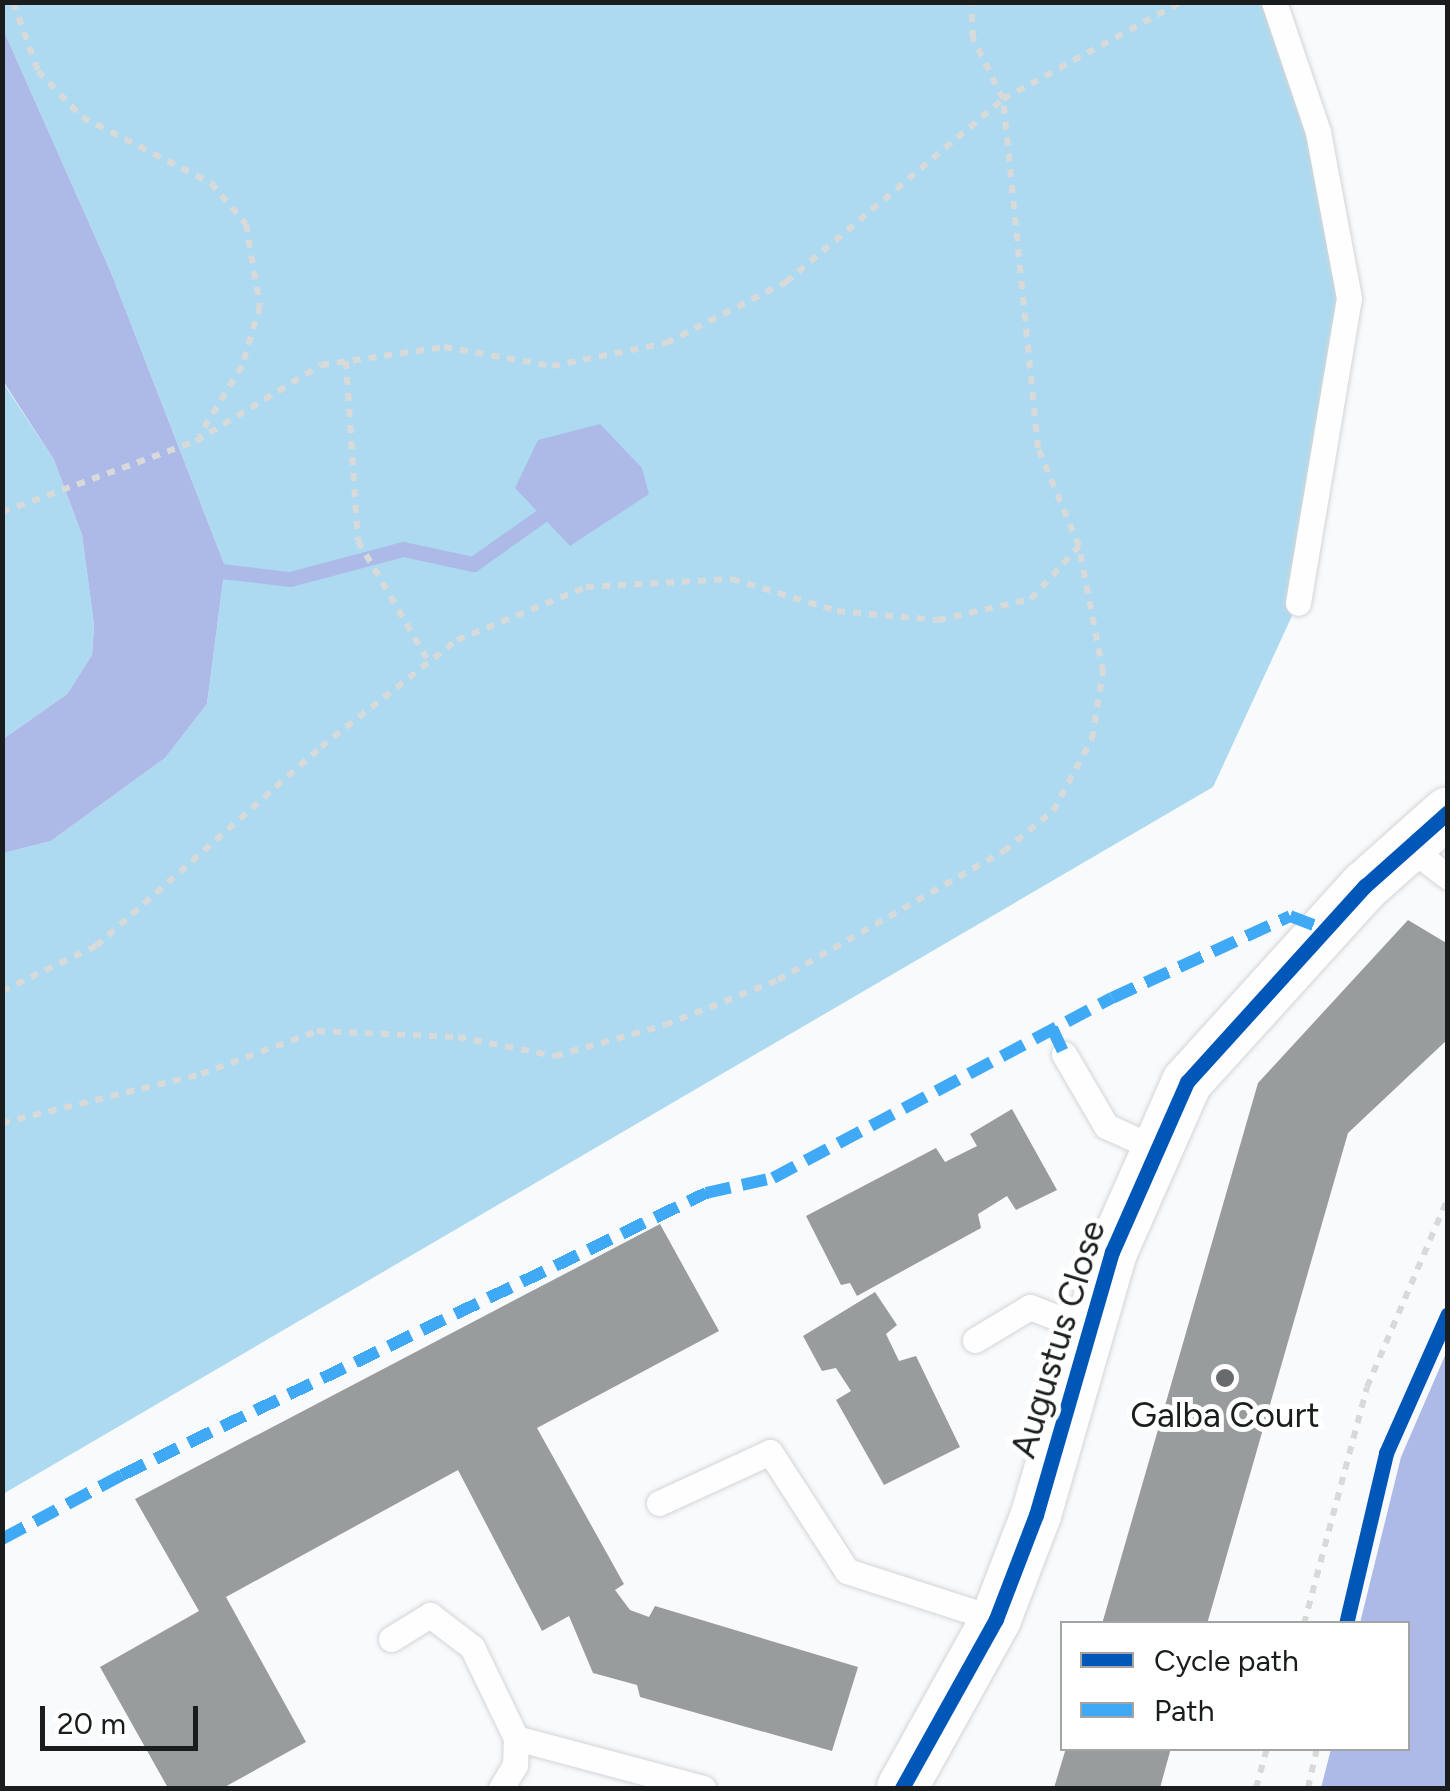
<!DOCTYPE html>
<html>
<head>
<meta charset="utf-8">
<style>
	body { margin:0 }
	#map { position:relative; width:1450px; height:1791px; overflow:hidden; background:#f8fafc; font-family:Figtree,sans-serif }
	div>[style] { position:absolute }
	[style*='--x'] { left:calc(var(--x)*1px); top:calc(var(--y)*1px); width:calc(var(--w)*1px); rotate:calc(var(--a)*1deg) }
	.forest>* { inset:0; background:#addaf0 }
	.water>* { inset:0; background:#adbae8 }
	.stream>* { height:15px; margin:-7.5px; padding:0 7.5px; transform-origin:7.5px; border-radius:7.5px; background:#adbae8 }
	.building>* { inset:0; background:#999c9d }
	.path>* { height:6px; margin-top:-3px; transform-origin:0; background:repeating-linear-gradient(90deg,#d8d9d9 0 8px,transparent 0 16px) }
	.roads { filter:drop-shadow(0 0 2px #d3d5d7) drop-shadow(0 0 2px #d3d5d7) }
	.lane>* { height:25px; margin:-12.5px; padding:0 12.5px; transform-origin:12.5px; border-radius:12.5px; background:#fefeff }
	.street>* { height:50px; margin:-25px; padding:0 25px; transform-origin:25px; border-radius:25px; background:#fefeff }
	.quiet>* { height:12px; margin-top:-6px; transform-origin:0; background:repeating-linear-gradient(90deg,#3fa9f5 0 25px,transparent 0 37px) }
	.cycleway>* { height:15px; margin:-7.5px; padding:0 7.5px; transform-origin:7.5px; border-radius:7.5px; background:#0057b8 }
	.dots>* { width:28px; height:28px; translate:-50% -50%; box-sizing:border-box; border:5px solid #fff; border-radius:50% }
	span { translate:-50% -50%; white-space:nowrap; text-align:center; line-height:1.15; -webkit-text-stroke:10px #fff; paint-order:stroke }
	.street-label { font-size:35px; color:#1a1d1e }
	.poi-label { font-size:35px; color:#1a1d1e }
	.frame { position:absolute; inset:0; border:5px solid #1a1d1e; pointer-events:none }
	.legend { position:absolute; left:1060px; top:1621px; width:350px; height:130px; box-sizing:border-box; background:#fff; border:2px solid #a3a5a5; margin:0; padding:12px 18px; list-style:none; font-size:30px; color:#1a1d1e }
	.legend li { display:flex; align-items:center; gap:20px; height:50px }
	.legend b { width:50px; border:2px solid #a3a5a5 }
	.scale { position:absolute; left:40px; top:1706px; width:158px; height:45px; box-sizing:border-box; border:5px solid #1a1d1e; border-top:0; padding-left:12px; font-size:30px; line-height:35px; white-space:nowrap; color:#1a1d1e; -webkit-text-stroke:8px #fff; paint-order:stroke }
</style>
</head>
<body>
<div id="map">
	<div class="forest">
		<i style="clip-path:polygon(3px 3px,1274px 3px,1349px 298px,1298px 603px,1213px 787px,3px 1494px,2px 853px,51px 841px,165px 758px,207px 704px,225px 566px,110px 270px,3px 29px)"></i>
		<i style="clip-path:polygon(2px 381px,54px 460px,82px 535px,94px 625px,92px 655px,67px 694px,3px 739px)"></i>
	</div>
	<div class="water">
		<i style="clip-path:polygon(3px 29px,110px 270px,225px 566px,207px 704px,165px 758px,51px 841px,3px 853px,3px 739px,67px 694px,92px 655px,94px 625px,82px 535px,54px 460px,3px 381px)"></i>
		<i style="clip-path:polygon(600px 424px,642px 468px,649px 494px,570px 546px,515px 488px,538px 440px)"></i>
		<i style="clip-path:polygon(1447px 1351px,1447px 1788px,1321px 1788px,1331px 1749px,1408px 1748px,1408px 1624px,1360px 1623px,1401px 1457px)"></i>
	</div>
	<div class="stream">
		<i style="--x:212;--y:570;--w:79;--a:6.6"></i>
		<i style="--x:290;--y:579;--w:117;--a:-14.9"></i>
		<i style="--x:403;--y:549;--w:72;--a:12.1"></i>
		<i style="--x:473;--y:564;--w:83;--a:-35.2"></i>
	</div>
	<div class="building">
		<i style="clip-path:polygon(1408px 920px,1448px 944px,1448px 1039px,1348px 1133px,1207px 1624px,1102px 1624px,1258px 1083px)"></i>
		<i style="clip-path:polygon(1012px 1109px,1057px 1190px,1016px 1210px,1007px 1196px,978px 1214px,981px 1228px,857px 1296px,850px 1283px,841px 1285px,806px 1216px,936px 1148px,945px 1162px,977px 1146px,970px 1134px)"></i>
		<i style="clip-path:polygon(660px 1224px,719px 1331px,537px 1428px,624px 1584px,615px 1590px,630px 1610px,649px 1617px,655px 1606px,858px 1667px,832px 1751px,640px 1697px,637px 1685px,593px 1673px,569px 1616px,542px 1631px,458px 1470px,226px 1597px,306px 1742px,223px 1788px,168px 1788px,100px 1667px,199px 1611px,135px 1499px)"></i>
		<i style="clip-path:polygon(875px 1292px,897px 1325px,886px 1334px,899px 1361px,916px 1356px,960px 1447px,884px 1485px,836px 1400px,851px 1391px,836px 1368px,822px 1371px,803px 1336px)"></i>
		<i style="clip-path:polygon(1066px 1748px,1171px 1748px,1160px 1788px,1054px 1788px)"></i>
	</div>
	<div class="path">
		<i style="--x:13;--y:2;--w:73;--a:70.1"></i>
		<i style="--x:38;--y:71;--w:64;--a:46.3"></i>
		<i style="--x:82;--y:117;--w:145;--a:27.1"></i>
		<i style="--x:211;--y:183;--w:54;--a:49.5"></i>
		<i style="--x:246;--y:224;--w:83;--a:80.3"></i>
		<i style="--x:260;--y:306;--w:63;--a:106.7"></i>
		<i style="--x:242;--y:366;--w:82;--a:121.6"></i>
		<i style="--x:346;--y:361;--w:180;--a:86.2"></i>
		<i style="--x:358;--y:541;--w:140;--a:59.6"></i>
		<i style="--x:2;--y:512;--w:207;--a:-20.1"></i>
		<i style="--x:196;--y:441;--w:146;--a:-31.3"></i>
		<i style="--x:321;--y:365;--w:124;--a:-8.3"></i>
		<i style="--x:444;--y:347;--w:110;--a:10"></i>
		<i style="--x:552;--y:366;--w:116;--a:-11.4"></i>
		<i style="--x:666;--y:343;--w:135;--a:-26.9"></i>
		<i style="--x:786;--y:282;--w:284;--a:-40.1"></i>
		<i style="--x:1003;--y:99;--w:203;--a:-28.6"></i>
		<i style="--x:2;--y:991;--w:104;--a:-25.6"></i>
		<i style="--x:96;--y:946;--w:300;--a:-41.5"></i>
		<i style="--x:321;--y:747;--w:173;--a:-38.2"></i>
		<i style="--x:457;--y:640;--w:139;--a:-22.3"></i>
		<i style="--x:586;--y:587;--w:146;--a:-3.1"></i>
		<i style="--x:732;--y:579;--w:110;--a:16.9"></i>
		<i style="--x:837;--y:611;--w:101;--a:5.1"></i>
		<i style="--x:938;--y:620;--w:95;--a:-12.7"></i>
		<i style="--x:1031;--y:599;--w:72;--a:-47.8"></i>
		<i style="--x:2;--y:1123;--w:205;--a:-13.8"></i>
		<i style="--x:201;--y:1074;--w:124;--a:-20.3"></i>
		<i style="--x:317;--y:1031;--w:141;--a:2.4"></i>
		<i style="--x:458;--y:1037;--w:99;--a:11.1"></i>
		<i style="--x:555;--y:1056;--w:114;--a:-15.7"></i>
		<i style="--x:665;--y:1025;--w:122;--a:-21.7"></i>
		<i style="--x:778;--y:980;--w:260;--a:-29.7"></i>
		<i style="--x:1004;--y:851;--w:63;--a:-39.2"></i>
		<i style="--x:1053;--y:811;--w:82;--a:-61.6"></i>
		<i style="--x:1092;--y:739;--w:68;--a:-80.7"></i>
		<i style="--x:1103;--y:672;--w:128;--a:-100.8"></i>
		<i style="--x:1079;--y:546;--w:106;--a:-112.7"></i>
		<i style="--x:1038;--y:448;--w:351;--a:-95.7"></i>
		<i style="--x:1003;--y:99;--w:68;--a:-116.2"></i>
		<i style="--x:973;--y:38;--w:36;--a:-93"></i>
		<i style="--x:1304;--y:1624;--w:245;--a:-75.1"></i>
		<i style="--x:1367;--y:1387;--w:206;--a:-66.8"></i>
		<i style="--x:1346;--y:1624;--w:176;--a:-76.8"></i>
		<i style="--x:1386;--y:1453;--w:152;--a:-66"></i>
		<i style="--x:1256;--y:1788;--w:41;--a:-74.6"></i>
		<i style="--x:1308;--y:1788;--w:41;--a:-77.3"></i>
	</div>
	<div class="roads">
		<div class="lane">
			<i style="--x:1274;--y:2;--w:137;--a:71.3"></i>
			<i style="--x:1318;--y:132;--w:169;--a:79.4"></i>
			<i style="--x:1349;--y:298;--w:309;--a:99.5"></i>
			<i style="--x:1410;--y:848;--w:48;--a:37.3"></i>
			<i style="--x:1064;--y:1054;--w:83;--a:59.7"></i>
			<i style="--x:1106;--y:1126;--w:56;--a:24.3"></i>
			<i style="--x:975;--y:1340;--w:64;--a:-31"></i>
			<i style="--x:1030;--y:1307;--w:60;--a:21.4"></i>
			<i style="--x:659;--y:1503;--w:122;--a:-24.7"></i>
			<i style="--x:770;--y:1452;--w:142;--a:57.1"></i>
			<i style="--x:847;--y:1571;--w:157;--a:17.9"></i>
			<i style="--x:391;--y:1639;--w:46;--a:-31.6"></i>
			<i style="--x:430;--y:1615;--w:53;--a:37.3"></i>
			<i style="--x:472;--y:1647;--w:101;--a:64.2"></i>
			<i style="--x:516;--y:1738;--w:27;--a:92"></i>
			<i style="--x:515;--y:1765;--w:27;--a:121"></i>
			<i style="--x:516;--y:1738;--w:194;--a:15"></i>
		</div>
		<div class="street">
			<i style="--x:902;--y:1788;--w:193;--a:-60.9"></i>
			<i style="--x:996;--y:1619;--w:111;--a:-69"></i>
			<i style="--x:1036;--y:1515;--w:274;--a:-73.9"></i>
			<i style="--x:1112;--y:1252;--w:186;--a:-66.2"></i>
			<i style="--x:1187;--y:1082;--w:265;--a:-47.8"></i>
			<i style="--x:1365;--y:886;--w:111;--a:-41.7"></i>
		</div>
	</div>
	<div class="quiet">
		<i style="--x:1052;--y:1028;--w:29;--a:65"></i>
		<i style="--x:2;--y:1539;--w:136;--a:-28.1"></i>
		<i style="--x:122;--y:1475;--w:649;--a:-25.77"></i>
		<i style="--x:706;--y:1193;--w:69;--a:-12.6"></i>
		<i style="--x:773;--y:1178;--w:384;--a:-28"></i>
		<i style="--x:1112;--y:998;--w:196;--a:-24.7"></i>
		<i style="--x:1290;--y:916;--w:36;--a:21"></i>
	</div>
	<div class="cycleway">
		<i style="--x:1346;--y:1624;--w:176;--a:-76.8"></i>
		<i style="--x:1386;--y:1453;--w:152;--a:-66"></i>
		<i style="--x:902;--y:1788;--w:193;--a:-60.9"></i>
		<i style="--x:996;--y:1619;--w:111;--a:-69"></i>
		<i style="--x:1036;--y:1515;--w:274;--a:-73.9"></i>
		<i style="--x:1112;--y:1252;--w:186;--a:-66.2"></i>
		<i style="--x:1187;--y:1082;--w:265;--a:-47.8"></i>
		<i style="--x:1365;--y:886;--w:111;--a:-41.7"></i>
	</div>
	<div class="dots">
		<i style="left:1225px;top:1378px;background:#686a6c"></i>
	</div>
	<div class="street-label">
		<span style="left:1058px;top:1339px;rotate:-73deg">Augustus Close</span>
	</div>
	<div class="poi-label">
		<span style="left:1225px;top:1415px">Galba Court</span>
	</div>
	<div class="frame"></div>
	<ul class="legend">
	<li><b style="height:12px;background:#0057b8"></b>Cycle path</li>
	<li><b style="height:12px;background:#3fa9f5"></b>Path</li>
	</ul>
	<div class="scale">20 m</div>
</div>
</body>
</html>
